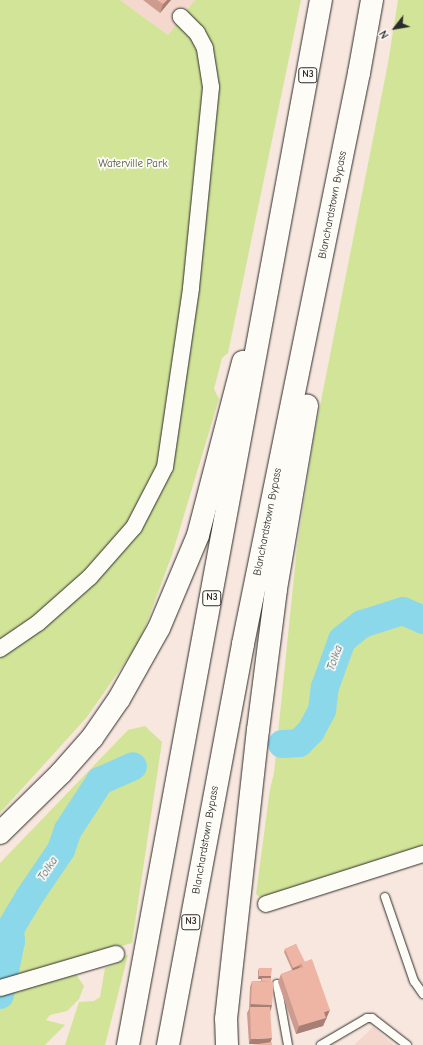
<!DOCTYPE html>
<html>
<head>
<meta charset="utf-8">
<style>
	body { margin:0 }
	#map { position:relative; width:423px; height:1045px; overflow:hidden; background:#f8e7de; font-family:"Comic Neue",sans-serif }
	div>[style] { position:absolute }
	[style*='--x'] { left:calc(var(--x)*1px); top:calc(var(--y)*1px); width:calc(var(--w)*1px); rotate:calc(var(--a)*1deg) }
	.built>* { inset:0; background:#f5d8cd }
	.green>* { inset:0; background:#d2e498 }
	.river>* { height:28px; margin:-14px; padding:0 14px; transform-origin:14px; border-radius:14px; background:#8bd8eb }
	.roads { filter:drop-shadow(0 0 1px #2b2b2b) drop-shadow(0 0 1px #2b2b2b) }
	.lane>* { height:8px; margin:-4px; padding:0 4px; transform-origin:4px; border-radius:4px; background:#fdfcf7 }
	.street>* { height:16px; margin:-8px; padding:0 8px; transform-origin:8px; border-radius:8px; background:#fdfcf7 }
	.highway>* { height:22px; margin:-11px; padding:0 11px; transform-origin:11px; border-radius:11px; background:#fdfcf7 }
	.wall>* { inset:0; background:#cd9c8e }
	.shaded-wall>* { inset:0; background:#a77f74 }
	.building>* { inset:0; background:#eeb5a5 }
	span { translate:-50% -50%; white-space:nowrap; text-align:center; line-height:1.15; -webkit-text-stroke:3.5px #fdfcf7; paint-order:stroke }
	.shield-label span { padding:1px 3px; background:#fdfcf7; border:1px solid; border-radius:3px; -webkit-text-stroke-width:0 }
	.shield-label { font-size:10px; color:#2b2b2b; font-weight:700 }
	.park-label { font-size:11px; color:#555946 }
	.street-label { font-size:11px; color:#2b2b2b }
	.water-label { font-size:12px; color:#485f65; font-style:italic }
	.north { position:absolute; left:375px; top:8px; width:40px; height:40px; -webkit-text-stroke:3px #fdfcf7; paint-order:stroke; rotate:239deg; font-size:11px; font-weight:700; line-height:16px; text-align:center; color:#2b2b2b }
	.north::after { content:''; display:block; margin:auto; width:14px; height:18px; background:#2b2b2b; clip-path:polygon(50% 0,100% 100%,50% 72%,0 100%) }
</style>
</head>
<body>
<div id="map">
	<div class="built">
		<i style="clip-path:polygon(120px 0,195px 0,168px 35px)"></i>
		<i style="clip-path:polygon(373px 1027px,394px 1045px,354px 1045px)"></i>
	</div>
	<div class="green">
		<i style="clip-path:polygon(0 0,120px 0,168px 35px,195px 0,301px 0,228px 353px,222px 358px,214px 389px,219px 399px,172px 555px,140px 641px,87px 717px,0 813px)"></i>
		<i style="clip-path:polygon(398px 0,423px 0,423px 846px,264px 901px,256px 894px,270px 789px,274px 773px,297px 547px,314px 436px,388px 63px)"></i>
		<i style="clip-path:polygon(145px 726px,162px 742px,132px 943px,23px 973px,0 975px,0 863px,128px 730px)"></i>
		<i style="clip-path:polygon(128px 955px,105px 1045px,65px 1045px,79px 1002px,94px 1001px,100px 997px,105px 968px,116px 964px,118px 957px)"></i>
		<i style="clip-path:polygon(75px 973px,84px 986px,79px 999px,67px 1011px,50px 1015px,46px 1020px,65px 1025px,45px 1045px,0 1045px,0 995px)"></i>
	</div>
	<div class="river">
		<i style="--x:282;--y:744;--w:17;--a:-3"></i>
		<i style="--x:299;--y:743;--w:17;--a:-45"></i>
		<i style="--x:311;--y:731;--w:24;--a:-62"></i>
		<i style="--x:322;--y:710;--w:23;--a:-83"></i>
		<i style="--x:325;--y:687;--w:50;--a:-70.1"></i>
		<i style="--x:342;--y:640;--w:26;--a:-39"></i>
		<i style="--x:362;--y:624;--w:43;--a:-17.6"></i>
		<i style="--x:403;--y:611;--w:22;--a:24"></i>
		<i style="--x:0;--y:995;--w:55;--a:-78.5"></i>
		<i style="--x:11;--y:941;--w:12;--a:-95"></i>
		<i style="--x:10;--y:929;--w:37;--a:-59"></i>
		<i style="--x:29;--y:897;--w:57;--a:-55.8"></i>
		<i style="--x:61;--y:850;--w:21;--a:-71"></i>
		<i style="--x:68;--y:830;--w:59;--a:-56.9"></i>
		<i style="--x:100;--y:781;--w:36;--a:-24"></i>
	</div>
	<div class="roads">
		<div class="lane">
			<i style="--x:385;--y:897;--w:89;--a:71"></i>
			<i style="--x:414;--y:981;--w:16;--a:55"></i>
			<i style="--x:277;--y:984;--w:62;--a:79.8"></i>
			<i style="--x:321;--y:1045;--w:53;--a:-30.4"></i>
			<i style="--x:367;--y:1018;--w:5;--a:0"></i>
			<i style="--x:372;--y:1018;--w:44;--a:37.6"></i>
		</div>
		<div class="street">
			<i style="--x:0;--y:649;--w:46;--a:-34.4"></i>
			<i style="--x:38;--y:623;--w:69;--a:-41.5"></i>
			<i style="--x:90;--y:577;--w:67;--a:-48.7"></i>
			<i style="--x:134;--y:527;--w:68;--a:-62.7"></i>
			<i style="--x:165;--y:467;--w:181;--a:-81.7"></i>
			<i style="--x:191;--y:288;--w:202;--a:-84.3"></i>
			<i style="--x:211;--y:87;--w:39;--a:-99"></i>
			<i style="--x:205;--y:48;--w:17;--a:-118"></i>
			<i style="--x:197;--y:33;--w:23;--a:-135"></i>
			<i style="--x:266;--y:904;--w:165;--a:-17.7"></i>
			<i style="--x:0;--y:988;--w:121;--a:-16.3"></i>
		</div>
		<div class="highway">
			<i style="--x:0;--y:833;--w:86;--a:-44.5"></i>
			<i style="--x:61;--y:773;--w:47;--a:-48.5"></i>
			<i style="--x:92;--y:738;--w:47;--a:-55.3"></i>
			<i style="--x:119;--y:699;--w:81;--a:-60.6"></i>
			<i style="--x:159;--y:628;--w:101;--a:-67.2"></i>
			<i style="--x:198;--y:535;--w:179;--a:-75.4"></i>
			<i style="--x:128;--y:1045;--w:1063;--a:-79.54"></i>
			<i style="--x:168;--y:1045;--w:408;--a:-79.4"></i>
			<i style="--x:243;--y:644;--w:583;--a:-78.52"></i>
			<i style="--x:359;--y:73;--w:74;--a:-79.9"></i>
			<i style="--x:227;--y:1045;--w:26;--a:-92"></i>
			<i style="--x:226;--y:1019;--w:291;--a:-83.7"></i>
			<i style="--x:258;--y:730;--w:142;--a:-82.7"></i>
			<i style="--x:276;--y:589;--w:186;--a:-80.4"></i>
		</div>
	</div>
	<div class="wall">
		<i style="clip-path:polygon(143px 0,171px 0,160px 13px)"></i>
		<i style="clip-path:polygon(296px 944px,327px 1019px,326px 1019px,323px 1026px,296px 1034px,278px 982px,281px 974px,292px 970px,284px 952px,285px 949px)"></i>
		<i style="clip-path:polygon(259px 968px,271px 976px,271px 978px,272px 1005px,271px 1010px,253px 1044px,249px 1044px,247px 1013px,249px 1009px,250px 987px,252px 981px,261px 981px,261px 979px,258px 979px,258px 971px)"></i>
	</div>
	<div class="shaded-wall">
		<i style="clip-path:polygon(167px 0,171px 0,160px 13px,163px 4px)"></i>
		<i style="clip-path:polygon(300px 965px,299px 968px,292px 971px,293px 968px)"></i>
		<i style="clip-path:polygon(259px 976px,271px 976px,270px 979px,258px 979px)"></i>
		<i style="clip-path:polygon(251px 1004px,272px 1005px,270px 1010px,250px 1007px,249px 1009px)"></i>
		<i style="clip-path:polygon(330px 1010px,323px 1026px,296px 1034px,299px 1026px,324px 1012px)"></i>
		<i style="clip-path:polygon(272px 1038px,270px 1044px,249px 1044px,251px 1039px)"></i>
	</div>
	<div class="building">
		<i style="clip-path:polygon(157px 0,167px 0,163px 4px)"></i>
		<i style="clip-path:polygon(296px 944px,305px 962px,301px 963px,300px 965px,293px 968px,285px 949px)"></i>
		<i style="clip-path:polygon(312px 959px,330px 1010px,324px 1012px,326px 1018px,299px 1026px,281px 974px,303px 967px,301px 963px)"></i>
		<i style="clip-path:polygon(259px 968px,272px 968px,271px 976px,259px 976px)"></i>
		<i style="clip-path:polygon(262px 978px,271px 978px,271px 982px,262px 981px)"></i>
		<i style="clip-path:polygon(252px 981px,274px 982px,272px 1005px,251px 1004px)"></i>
		<i style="clip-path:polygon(250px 1007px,270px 1007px,272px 1038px,251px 1039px)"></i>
		<i style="clip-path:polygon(272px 1042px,272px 1045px,251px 1045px)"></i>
	</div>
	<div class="shield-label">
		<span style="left:308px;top:75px">N3</span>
		<span style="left:212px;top:598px">N3</span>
		<span style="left:191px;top:922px">N3</span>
	</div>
	<div class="park-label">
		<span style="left:133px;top:164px">Waterville Park</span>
	</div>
	<div class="street-label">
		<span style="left:333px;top:205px;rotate:-79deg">Blanchardstown Bypass</span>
		<span style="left:268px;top:522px;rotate:-79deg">Blanchardstown Bypass</span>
		<span style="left:206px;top:840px;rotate:-80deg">Blanchardstown Bypass</span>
	</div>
	<div class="water-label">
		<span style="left:335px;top:658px;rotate:-70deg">Tolka</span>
		<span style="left:48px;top:869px;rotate:-56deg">Tolka</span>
	</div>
	<div class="north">N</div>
</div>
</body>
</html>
